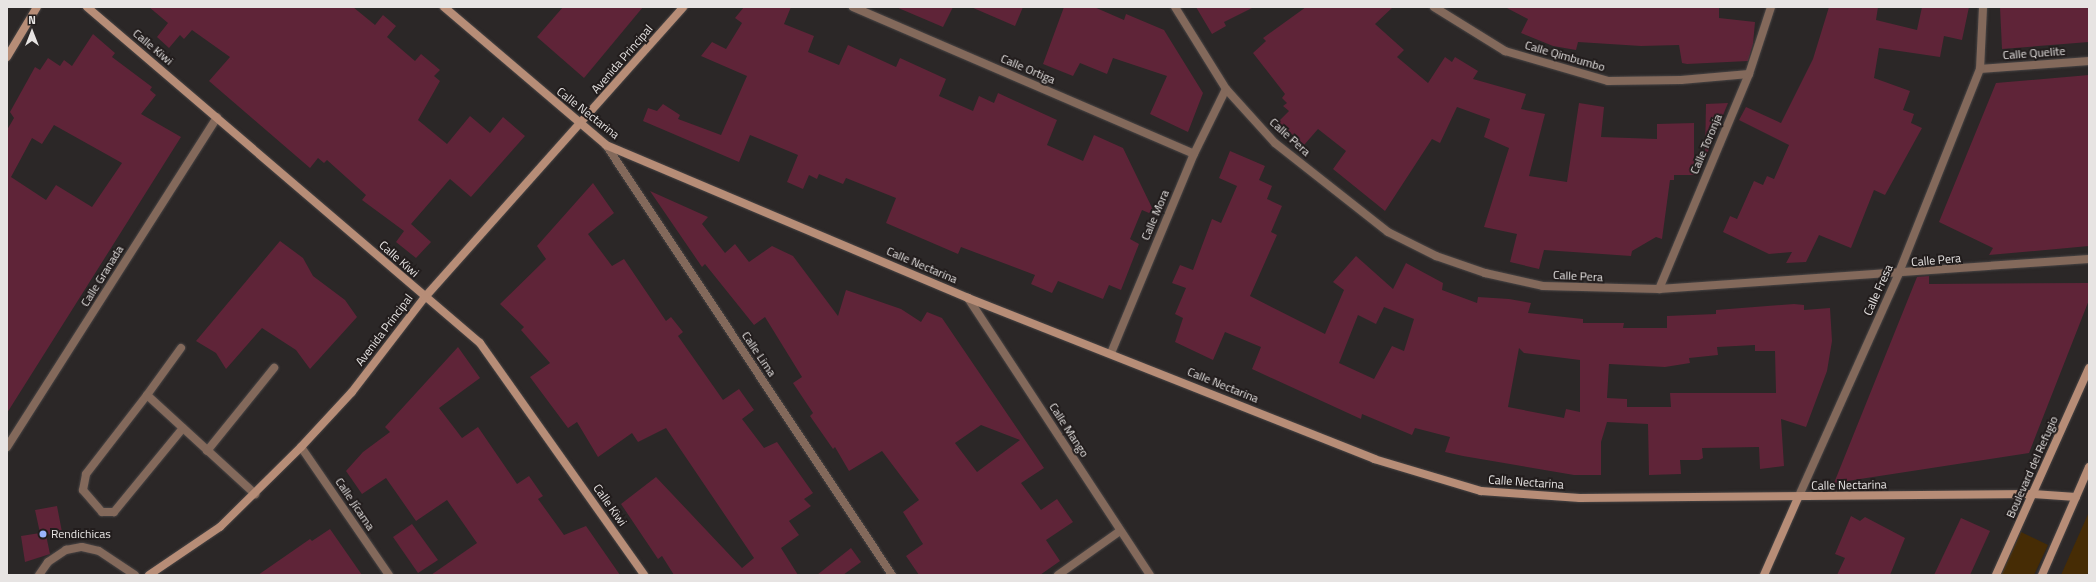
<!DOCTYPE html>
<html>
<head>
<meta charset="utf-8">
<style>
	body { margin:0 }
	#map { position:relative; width:2096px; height:582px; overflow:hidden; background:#2b2727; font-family:"Titillium Web",sans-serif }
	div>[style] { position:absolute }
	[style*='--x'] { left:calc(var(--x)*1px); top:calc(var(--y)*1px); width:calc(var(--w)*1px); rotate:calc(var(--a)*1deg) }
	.green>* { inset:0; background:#462c05 }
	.building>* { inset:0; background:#5f2438 }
	.roads { filter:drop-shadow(0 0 1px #494545) drop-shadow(0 0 1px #494545) }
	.lane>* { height:8px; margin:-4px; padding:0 4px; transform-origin:4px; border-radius:4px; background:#83695b }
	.street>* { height:8px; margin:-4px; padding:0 4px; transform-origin:4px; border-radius:4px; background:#83695b }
	.secondary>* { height:8px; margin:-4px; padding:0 4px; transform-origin:4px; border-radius:4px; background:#b78d77 }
	.dots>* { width:11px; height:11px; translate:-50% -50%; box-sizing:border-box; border:2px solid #221d1d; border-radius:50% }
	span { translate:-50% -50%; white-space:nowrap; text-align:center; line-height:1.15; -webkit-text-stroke:4px #221d1d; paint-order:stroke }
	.street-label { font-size:12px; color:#e7e4e3 }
	.poi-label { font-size:12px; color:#e7e4e3 }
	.left { translate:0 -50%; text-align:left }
	.frame { position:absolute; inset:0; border:8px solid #e7e4e3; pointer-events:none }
	.north { position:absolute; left:12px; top:12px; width:40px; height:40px; -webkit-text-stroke:3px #221d1d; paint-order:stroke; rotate:0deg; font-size:11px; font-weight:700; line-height:16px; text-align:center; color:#e7e4e3 }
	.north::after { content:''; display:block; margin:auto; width:14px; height:18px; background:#e7e4e3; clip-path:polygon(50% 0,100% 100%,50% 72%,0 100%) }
</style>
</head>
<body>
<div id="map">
	<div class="green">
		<i style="clip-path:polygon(2089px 512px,2089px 571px,2087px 575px,2061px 575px)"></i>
		<i style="clip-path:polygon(2021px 532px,2048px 545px,2034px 575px,2001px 575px)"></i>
	</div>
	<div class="building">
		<i style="clip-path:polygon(149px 7px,353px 7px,375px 25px,383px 15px,396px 26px,387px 37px,415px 61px,421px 54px,440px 70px,434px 76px,440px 81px,418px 120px,447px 144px,470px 116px,490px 133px,503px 117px,525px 136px,471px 197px,450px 179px,411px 224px,431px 242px,416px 258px,396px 242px,404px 231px,362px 200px,366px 195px,327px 160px,324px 163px,318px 158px,310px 168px,209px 81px,230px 57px,192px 30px,184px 39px,180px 35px,169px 48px,157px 37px,168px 23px)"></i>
		<i style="clip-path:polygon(563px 7px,643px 7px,584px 78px,537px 37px)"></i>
		<i style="clip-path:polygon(744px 7px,791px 7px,784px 24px,814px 36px,808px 52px,839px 65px,848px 45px,896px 67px,900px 58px,946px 79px,939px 96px,973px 111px,979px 96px,994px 103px,998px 93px,1057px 120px,1047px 145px,1083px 161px,1094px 135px,1123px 148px,1156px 216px,1142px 210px,1130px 239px,1139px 244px,1121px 290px,1109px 285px,1103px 299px,1058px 281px,1052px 293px,1031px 284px,1035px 275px,961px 247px,958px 254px,886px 223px,896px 198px,846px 178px,843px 184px,819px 174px,817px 179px,809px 175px,803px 189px,787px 182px,798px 155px,750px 135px,739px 162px,643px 121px,648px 108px,657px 111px,663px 104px,680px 115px,678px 119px,721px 135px,747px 76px,701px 56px,712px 42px,726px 49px,742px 23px,735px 18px)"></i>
		<i style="clip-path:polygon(896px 7px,953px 7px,943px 27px)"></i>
		<i style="clip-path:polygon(971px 7px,1023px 7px,1015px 26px)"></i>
		<i style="clip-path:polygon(1064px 7px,1094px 7px,1124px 20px,1126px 14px,1164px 30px,1203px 93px,1188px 132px,1150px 114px,1167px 76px,1113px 58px,1107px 74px,1080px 63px,1073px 76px,1043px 64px)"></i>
		<i style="clip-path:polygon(1196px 7px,1254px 7px,1224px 22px,1226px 26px,1212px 34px)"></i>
		<i style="clip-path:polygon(1306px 7px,1393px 7px,1375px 24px,1404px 50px,1397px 57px,1428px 83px,1445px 57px,1452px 62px,1455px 57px,1478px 71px,1473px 79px,1526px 94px,1521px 109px,1545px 114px,1529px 176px,1567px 182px,1579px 103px,1604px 107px,1601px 137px,1657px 139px,1657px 124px,1694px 123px,1694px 175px,1674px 175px,1674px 180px,1670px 180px,1662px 239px,1656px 237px,1632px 251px,1631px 256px,1544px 250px,1539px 269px,1510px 262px,1517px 234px,1484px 227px,1509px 148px,1484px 137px,1490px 119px,1457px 107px,1440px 143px,1432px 139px,1385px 211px,1333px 169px,1346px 151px,1318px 129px,1304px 145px,1278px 122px,1289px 111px,1283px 106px,1287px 103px,1282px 98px,1285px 94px,1253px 53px,1266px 41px,1263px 38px)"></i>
		<i style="clip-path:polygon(1505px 7px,1719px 7px,1719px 18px,1755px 22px,1753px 44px,1748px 61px,1687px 64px,1682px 63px,1679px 45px,1641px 46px,1578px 42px,1576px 50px,1553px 46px,1521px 33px,1528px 19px)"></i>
		<i style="clip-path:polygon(1829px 7px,1878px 7px,1876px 20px,1917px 30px,1922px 7px,1969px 7px,1962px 40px,1944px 36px,1940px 57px,1879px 48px,1874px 78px,1910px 91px,1903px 110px,1914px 114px,1911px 123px,1922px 128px,1885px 195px,1874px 190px,1851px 248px,1819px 235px,1806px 262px,1786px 263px,1792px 252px,1769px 254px,1723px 232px,1730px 216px,1737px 219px,1754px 181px,1763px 185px,1767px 176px,1774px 179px,1789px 145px,1739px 120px,1746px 107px,1781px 123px,1813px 59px)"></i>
		<i style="clip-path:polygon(2000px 7px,2089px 7px,2089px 42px,2002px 49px)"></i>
		<i style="clip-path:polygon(evenodd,93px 34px,115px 53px,112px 57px,152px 87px,150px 90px,156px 95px,141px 114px,181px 137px,7px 413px,7px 130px,14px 118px,10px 112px,35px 67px,40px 70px,48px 58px,60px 66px,64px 60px,72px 66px,93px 34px,54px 125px,122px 163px,92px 207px,56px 185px,46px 200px,11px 177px,32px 138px,42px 144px,54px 125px)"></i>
		<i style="clip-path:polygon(2089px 75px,2089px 246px,1989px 255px,1993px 248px,1939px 222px,1996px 83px)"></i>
		<i style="clip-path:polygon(1728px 103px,1707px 154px,1705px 154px,1706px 104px)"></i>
		<i style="clip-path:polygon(evenodd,1230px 151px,1265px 166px,1259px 180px,1272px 186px,1267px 199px,1282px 206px,1271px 232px,1277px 235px,1250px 296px,1325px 334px,1344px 290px,1333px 282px,1356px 256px,1393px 289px,1406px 263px,1443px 283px,1442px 290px,1477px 303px,1478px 297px,1509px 299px,1531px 303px,1528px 313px,1583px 319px,1583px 323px,1624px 323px,1623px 328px,1667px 328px,1667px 316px,1716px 314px,1716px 310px,1794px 304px,1804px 305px,1804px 310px,1830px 308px,1832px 341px,1827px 371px,1806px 427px,1781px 419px,1784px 466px,1760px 469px,1759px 447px,1702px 448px,1703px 458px,1699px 460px,1680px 460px,1681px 474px,1649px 475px,1648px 424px,1607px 422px,1601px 442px,1601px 475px,1574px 475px,1463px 456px,1445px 452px,1450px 437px,1415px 428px,1412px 435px,1362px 414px,1361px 419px,1252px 369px,1261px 347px,1225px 332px,1213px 360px,1175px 342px,1183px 318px,1175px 314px,1186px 288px,1172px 283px,1180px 265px,1193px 270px,1212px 219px,1221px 223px,1237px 186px,1219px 178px,1230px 151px,1384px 307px,1414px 319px,1404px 351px,1392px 346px,1374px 379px,1339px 363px,1358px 315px,1376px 324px,1384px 307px,1230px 151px,1755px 345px,1755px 351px,1775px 351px,1776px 393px,1670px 393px,1671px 407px,1627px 407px,1627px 399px,1607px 398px,1609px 364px,1665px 367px,1690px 363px,1689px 358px,1718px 355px,1717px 347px,1755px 345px,1230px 151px,1519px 348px,1524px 353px,1580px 360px,1580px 412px,1566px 409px,1564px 418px,1508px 407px,1519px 348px)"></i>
		<i style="clip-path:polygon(593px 183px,614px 213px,588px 234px,612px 266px,624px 259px,666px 321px,671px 317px,683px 332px,678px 336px,723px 400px,739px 389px,754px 410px,742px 419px,764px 448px,777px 442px,813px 493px,804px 499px,811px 506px,789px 521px,799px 535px,781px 548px,798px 575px,674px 575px,662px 556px,658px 559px,621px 504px,656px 477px,742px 568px,754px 558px,666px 428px,638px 442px,632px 433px,598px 457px,577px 422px,568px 428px,530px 377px,550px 363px,521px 330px,524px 327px,500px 304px,546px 259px,537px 246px)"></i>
		<i style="clip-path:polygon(evenodd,650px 191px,708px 217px,702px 224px,725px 253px,735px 244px,749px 262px,772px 246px,793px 256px,838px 316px,846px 290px,901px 309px,921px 322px,927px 312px,942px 318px,1044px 468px,1021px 483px,1041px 510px,1057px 499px,1073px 522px,1046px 540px,1060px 561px,1040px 575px,919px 575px,906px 556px,923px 544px,903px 512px,919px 500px,882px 451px,849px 471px,835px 447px,833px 449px,810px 416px,813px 413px,793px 383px,802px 377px,765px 317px,754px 325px,705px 264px,702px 267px,650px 191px,981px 425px,1020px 440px,977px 472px,955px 443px,981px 425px)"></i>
		<i style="clip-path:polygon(280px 241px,303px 258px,313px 276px,345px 300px,357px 317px,310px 369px,296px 350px,262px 328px,226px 369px,216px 353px,196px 341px)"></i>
		<i style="clip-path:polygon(1929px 276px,1929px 284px,2089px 283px,2089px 300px,2029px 453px,1834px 483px,1917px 277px)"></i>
		<i style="clip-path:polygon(458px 347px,480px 378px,439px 408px,462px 438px,478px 427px,517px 484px,529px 476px,543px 496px,538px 499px,564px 535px,586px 526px,620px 575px,431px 575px,477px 543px,447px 500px,416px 521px,386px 478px,362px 494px,346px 471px,363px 452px,390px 432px,385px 427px)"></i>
		<i style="clip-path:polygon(57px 506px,62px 532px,46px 535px,50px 554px,25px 562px,21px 536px,40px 533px,35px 510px)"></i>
		<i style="clip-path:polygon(1851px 516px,1860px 521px,1865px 517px,1905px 538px,1890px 575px,1837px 575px,1845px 558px,1835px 554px)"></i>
		<i style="clip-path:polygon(1961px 518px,1990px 531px,1970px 575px,1934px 575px)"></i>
		<i style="clip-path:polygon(412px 524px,438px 560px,418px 573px,393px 537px)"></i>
		<i style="clip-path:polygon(330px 529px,362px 575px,258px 575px,310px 539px,312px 541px)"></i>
		<i style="clip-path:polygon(851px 548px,861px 562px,843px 575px,817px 575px)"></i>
	</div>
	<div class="roads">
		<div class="lane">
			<i style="--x:147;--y:395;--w:58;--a:-54.1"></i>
			<i style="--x:183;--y:428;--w:109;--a:129.4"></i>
			<i style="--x:114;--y:512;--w:12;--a:180"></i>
			<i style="--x:102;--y:512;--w:29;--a:-131"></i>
			<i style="--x:83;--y:490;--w:16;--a:-79"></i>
			<i style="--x:86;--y:474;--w:100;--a:-52.3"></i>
			<i style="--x:147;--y:395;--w:147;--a:42.5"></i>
			<i style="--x:207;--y:451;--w:107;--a:-51.1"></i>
			<i style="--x:39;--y:575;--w:16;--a:-55"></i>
			<i style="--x:48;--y:562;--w:22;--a:-34"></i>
			<i style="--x:66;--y:550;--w:16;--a:-11"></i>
			<i style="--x:82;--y:547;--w:17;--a:13"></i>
			<i style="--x:99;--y:551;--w:43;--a:33.7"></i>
		</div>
		<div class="street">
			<i style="--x:853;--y:7;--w:371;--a:23.3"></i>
			<i style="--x:1175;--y:7;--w:97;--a:58.1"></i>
			<i style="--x:1226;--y:89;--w:73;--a:47.8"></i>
			<i style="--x:1275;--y:143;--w:144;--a:38.2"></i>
			<i style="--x:1388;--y:232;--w:54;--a:26.6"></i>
			<i style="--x:1436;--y:256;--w:52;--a:19.1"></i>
			<i style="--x:1485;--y:273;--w:59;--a:12.6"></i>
			<i style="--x:1543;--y:286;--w:116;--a:1.5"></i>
			<i style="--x:1659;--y:289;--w:431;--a:-4"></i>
			<i style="--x:1434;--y:7;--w:84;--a:31.8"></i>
			<i style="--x:1505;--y:51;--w:107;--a:16.2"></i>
			<i style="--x:1608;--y:81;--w:73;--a:-0.8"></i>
			<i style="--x:1681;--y:80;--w:68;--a:-5"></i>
			<i style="--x:1980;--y:69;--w:109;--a:-4.2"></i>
			<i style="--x:606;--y:145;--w:516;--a:56.37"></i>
			<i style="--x:1659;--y:289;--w:233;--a:-67.3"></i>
			<i style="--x:1749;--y:74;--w:71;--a:-71.8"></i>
			<i style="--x:968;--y:298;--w:331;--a:56.7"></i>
			<i style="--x:1111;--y:353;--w:216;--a:-67.4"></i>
			<i style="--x:1194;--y:154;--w:72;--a:-63.8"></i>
			<i style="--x:7;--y:447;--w:391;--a:-57.5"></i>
			<i style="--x:301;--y:447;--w:155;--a:55.5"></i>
			<i style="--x:1798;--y:498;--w:244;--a:-65.8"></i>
			<i style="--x:1898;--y:275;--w:222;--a:-68.3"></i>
			<i style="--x:1980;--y:69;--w:62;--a:-87.2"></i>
			<i style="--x:1058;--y:575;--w:76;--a:-35.4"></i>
		</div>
		<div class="secondary">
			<i style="--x:87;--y:7;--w:517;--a:40.53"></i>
			<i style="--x:480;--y:343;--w:284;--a:54.7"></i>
			<i style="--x:444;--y:7;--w:213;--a:40.4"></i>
			<i style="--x:606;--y:145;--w:393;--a:22.9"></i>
			<i style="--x:968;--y:298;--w:437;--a:21.6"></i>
			<i style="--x:1374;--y:459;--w:112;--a:16.7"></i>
			<i style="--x:1481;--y:491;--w:99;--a:4"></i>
			<i style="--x:1580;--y:498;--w:453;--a:-0.5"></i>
			<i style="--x:2033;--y:494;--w:43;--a:4"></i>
			<i style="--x:7;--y:57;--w:58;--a:-59"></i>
			<i style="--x:149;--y:575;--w:86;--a:-34.1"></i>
			<i style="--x:220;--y:527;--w:114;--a:-44.6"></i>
			<i style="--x:301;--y:447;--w:75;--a:-47.2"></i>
			<i style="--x:352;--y:392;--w:120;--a:-52.5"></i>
			<i style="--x:425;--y:297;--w:388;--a:-48.3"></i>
			<i style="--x:1764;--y:575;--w:84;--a:-66.2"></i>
			<i style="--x:1996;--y:575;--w:227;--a:-65.8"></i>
			<i style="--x:2042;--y:575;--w:118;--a:-66.5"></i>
		</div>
	</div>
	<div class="dots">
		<i style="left:43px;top:534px;background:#9ab5fd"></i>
	</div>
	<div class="street-label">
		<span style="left:153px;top:47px;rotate:40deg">Calle Kiwi</span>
		<span style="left:2034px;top:53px;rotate:-4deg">Calle Quelite</span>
		<span style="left:1565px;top:56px;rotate:16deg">Calle Qimbumbo</span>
		<span style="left:622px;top:59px;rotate:-49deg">Avenida Principal</span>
		<span style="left:1028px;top:69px;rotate:23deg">Calle Ortiga</span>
		<span style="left:588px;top:113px;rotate:38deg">Calle Nectarina</span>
		<span style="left:1290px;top:137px;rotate:42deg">Calle Pera</span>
		<span style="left:1706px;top:144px;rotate:-67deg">Calle Toronja</span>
		<span style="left:1155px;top:215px;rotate:-67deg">Calle Mora</span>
		<span style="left:399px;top:259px;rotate:41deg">Calle Kiwi</span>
		<span style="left:1936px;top:260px;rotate:-5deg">Calle Pera</span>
		<span style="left:922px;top:265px;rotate:23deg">Calle Nectarina</span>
		<span style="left:102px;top:276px;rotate:-58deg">Calle Granada</span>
		<span style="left:1578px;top:276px;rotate:3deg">Calle Pera</span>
		<span style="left:1878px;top:290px;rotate:-66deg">Calle Fresa</span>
		<span style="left:384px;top:330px;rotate:-53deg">Avenida Principal</span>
		<span style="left:759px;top:354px;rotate:56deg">Calle Lima</span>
		<span style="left:1223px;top:385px;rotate:22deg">Calle Nectarina</span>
		<span style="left:1069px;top:430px;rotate:57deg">Calle Mango</span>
		<span style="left:2032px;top:467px;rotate:-66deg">Boulevard del Refugio</span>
		<span style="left:1526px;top:482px;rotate:4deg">Calle Nectarina</span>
		<span style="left:1849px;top:485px;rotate:-1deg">Calle Nectarina</span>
		<span style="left:355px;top:504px;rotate:56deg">Calle Jícama</span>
		<span style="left:610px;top:505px;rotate:55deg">Calle Kiwi</span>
	</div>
	<div class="poi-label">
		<span class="left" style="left:51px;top:534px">Rendichicas</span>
	</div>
	<div class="frame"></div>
	<div class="north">N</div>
</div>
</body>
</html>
